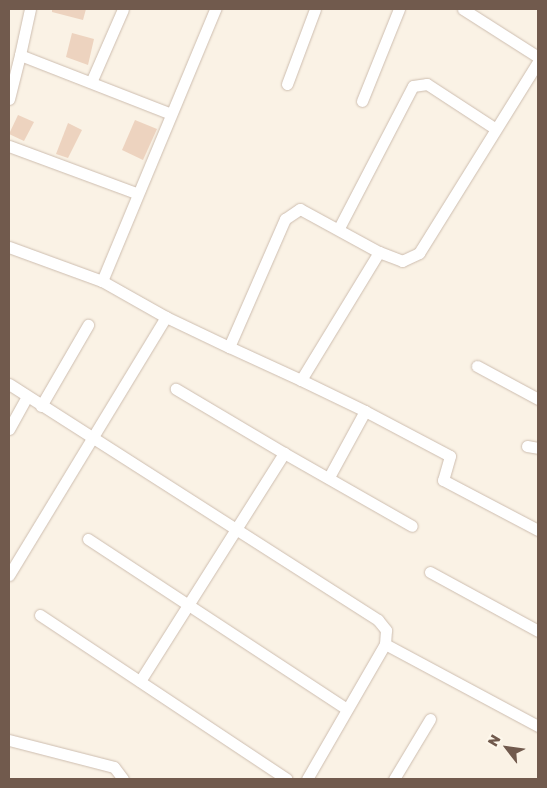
<!DOCTYPE html>
<html>
<head>
<meta charset="utf-8">
<style>
	body { margin:0 }
	#map { position:relative; width:547px; height:788px; overflow:hidden; background:#faf2e5; font-family:"Golos Text",sans-serif }
	div>[style] { position:absolute }
	[style*='--x'] { left:calc(var(--x)*1px); top:calc(var(--y)*1px); width:calc(var(--w)*1px); rotate:calc(var(--a)*1deg) }
	.building>* { inset:0; background:#edd3bf }
	.roads { filter:drop-shadow(0 0 1px #cdbdaf) drop-shadow(0 0 1px #cdbdaf) }
	.street>* { height:11px; margin:-5.5px; padding:0 5.5px; transform-origin:5.5px; border-radius:5.5px; background:#fff }
	span { translate:-50% -50%; white-space:nowrap; text-align:center; line-height:1.15; -webkit-text-stroke:4px #fdf7eb; paint-order:stroke }
	.frame { position:absolute; inset:0; border:10px solid #715a4d; pointer-events:none }
	.north { position:absolute; left:482px; top:723px; width:50px; height:50px; -webkit-text-stroke:4px #fdf7eb; paint-order:stroke; rotate:300deg; font-size:14px; font-weight:700; line-height:20px; text-align:center; color:#715a4d }
	.north::after { content:''; display:block; margin:auto; width:18px; height:22px; background:#715a4d; clip-path:polygon(50% 0,100% 100%,50% 72%,0 100%) }
</style>
</head>
<body>
<div id="map">
	<div class="building">
		<i style="clip-path:polygon(52px 9px,86px 9px,83px 20px,52px 12px)"></i>
		<i style="clip-path:polygon(72px 33px,94px 39px,88px 65px,66px 57px)"></i>
		<i style="clip-path:polygon(18px 115px,34px 122px,24px 141px,9px 134px)"></i>
		<i style="clip-path:polygon(135px 120px,157px 129px,143px 160px,122px 150px)"></i>
		<i style="clip-path:polygon(68px 123px,82px 130px,68px 158px,56px 154px)"></i>
	</div>
	<div class="roads">
		<div class="street">
			<i style="--x:30;--y:9;--w:47;--a:102.3"></i>
			<i style="--x:20;--y:55;--w:162;--a:21.3"></i>
			<i style="--x:463;--y:9;--w:89;--a:32.6"></i>
			<i style="--x:92;--y:80;--w:77;--a:-66.4"></i>
			<i style="--x:287;--y:84;--w:80;--a:-69.5"></i>
			<i style="--x:9;--y:99;--w:45;--a:-76"></i>
			<i style="--x:362;--y:101;--w:99;--a:-68.1"></i>
			<i style="--x:9;--y:146;--w:135;--a:20.3"></i>
			<i style="--x:339;--y:228;--w:160;--a:-62.5"></i>
			<i style="--x:413;--y:86;--w:14;--a:-8"></i>
			<i style="--x:427;--y:84;--w:82;--a:33.1"></i>
			<i style="--x:9;--y:247;--w:99;--a:20.1"></i>
			<i style="--x:102;--y:281;--w:73;--a:29.4"></i>
			<i style="--x:379;--y:252;--w:25;--a:21"></i>
			<i style="--x:402;--y:261;--w:19;--a:-25"></i>
			<i style="--x:419;--y:253;--w:225;--a:-58.1"></i>
			<i style="--x:102;--y:281;--w:295;--a:-67.4"></i>
			<i style="--x:477;--y:366;--w:69;--a:28.4"></i>
			<i style="--x:301;--y:380;--w:79;--a:-155.4"></i>
			<i style="--x:229;--y:347;--w:140;--a:-66.4"></i>
			<i style="--x:285;--y:219;--w:18;--a:-34"></i>
			<i style="--x:300;--y:209;--w:90;--a:28.6"></i>
			<i style="--x:379;--y:252;--w:150;--a:121.4"></i>
			<i style="--x:301;--y:380;--w:71;--a:25.8"></i>
			<i style="--x:365;--y:411;--w:75;--a:118.6"></i>
			<i style="--x:9;--y:384;--w:438;--a:32.6"></i>
			<i style="--x:378;--y:620;--w:13;--a:51"></i>
			<i style="--x:386;--y:630;--w:14;--a:94"></i>
			<i style="--x:385;--y:644;--w:174;--a:28.2"></i>
			<i style="--x:41;--y:406;--w:94;--a:-59.9"></i>
			<i style="--x:365;--y:411;--w:96;--a:27.9"></i>
			<i style="--x:450;--y:456;--w:25;--a:106"></i>
			<i style="--x:443;--y:480;--w:107;--a:27.8"></i>
			<i style="--x:9;--y:429;--w:37;--a:-61"></i>
			<i style="--x:527;--y:446;--w:11;--a:10"></i>
			<i style="--x:284;--y:453;--w:147;--a:29.7"></i>
			<i style="--x:88;--y:539;--w:308;--a:33.3"></i>
			<i style="--x:430;--y:572;--w:123;--a:28.6"></i>
			<i style="--x:9;--y:575;--w:302;--a:-58.7"></i>
			<i style="--x:166;--y:317;--w:70;--a:25.5"></i>
			<i style="--x:40;--y:615;--w:296;--a:33.6"></i>
			<i style="--x:140;--y:681;--w:270;--a:-57.7"></i>
			<i style="--x:284;--y:453;--w:126;--a:-149.3"></i>
			<i style="--x:9;--y:740;--w:108;--a:14.4"></i>
			<i style="--x:114;--y:767;--w:15;--a:53"></i>
			<i style="--x:307;--y:779;--w:156;--a:-60"></i>
			<i style="--x:394;--y:779;--w:70;--a:-59"></i>
		</div>
	</div>
	<div class="frame"></div>
	<div class="north">N</div>
</div>
</body>
</html>
